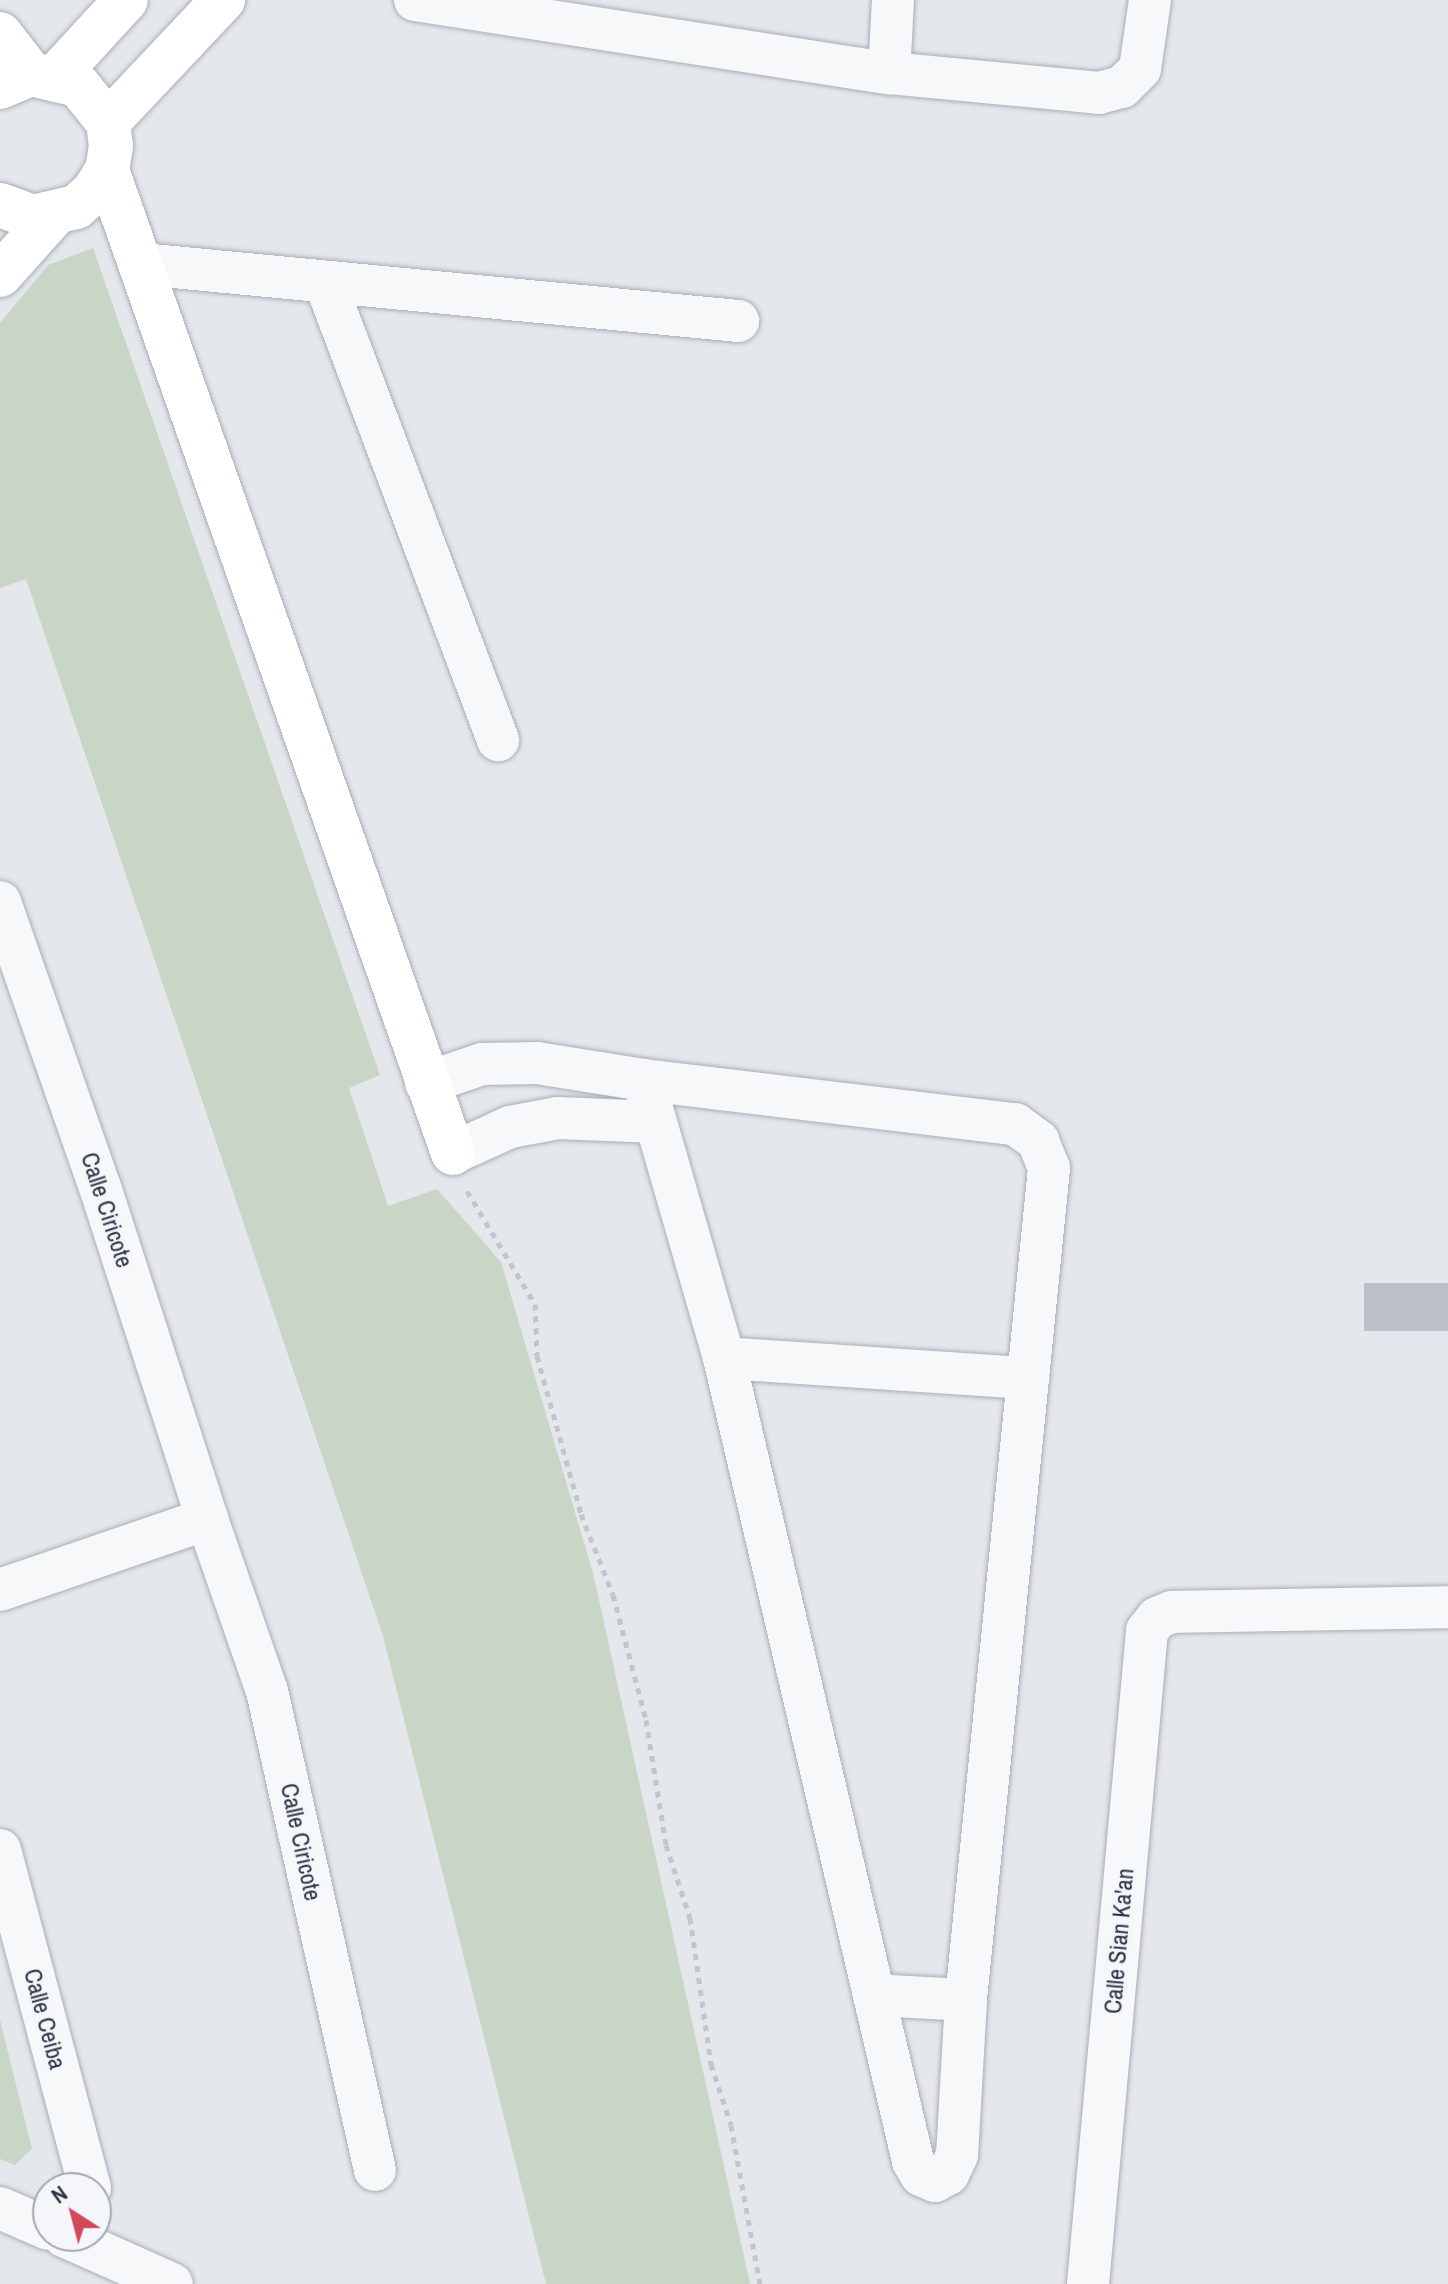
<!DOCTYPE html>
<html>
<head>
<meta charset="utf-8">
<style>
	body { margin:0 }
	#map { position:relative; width:1448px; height:2284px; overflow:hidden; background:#e4e7ec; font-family:"Archivo Narrow",sans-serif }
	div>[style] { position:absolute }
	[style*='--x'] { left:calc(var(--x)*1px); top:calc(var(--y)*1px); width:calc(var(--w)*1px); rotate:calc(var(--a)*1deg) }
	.green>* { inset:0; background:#c9d6c5 }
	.building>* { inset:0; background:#bbc0ca }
	.path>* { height:5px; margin-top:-2.5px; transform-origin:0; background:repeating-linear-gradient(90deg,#c2c5cb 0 6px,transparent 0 12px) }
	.roads { filter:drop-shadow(0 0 2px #a9aeb7) drop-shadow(0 0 2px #a9aeb7) }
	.street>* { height:42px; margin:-21px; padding:0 21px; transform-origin:21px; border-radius:21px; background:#f7f8fa }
	.secondary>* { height:44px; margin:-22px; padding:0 22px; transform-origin:22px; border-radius:22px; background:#fff }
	span { translate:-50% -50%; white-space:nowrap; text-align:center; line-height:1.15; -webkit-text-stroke:7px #f4f6f9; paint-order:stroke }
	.street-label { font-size:24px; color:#2b3445 }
	.north { position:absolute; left:32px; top:2172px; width:80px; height:80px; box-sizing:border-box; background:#f4f6f9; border:2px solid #a4a8b1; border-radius:50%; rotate:324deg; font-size:22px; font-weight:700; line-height:32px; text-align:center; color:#2b3445 }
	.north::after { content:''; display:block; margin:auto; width:28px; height:36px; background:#d1495b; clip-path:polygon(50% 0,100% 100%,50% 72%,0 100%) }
</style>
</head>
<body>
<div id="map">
	<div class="green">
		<i style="clip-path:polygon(93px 248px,380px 1075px,349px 1088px,388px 1206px,437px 1189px,501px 1262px,593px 1573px,750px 2284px,546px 2284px,383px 1636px,26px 579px,0 588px,0 323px,48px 265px)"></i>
		<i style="clip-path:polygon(0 2020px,32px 2149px,15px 2165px,0 2159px)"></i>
	</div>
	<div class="building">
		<i style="clip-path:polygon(1364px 1283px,1448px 1283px,1448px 1331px,1364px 1331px)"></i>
	</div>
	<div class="path">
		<i style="--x:467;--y:1191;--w:132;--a:59"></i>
		<i style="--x:535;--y:1304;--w:52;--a:87.8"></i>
		<i style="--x:537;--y:1356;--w:164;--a:74.4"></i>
		<i style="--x:581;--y:1514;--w:87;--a:68.4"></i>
		<i style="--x:613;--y:1595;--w:129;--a:75.2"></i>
		<i style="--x:646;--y:1720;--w:127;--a:80.9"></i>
		<i style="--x:666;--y:1845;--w:77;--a:71.8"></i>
		<i style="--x:690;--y:1918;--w:148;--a:81.8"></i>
		<i style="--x:711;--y:2064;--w:64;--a:71.8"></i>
		<i style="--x:731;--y:2125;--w:162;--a:79.7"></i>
	</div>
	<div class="roads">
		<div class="street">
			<i style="--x:415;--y:0;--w:480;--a:8.8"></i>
			<i style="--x:893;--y:0;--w:73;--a:93.1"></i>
			<i style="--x:889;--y:73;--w:211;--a:5.4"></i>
			<i style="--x:1099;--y:93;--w:24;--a:-15"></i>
			<i style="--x:1122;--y:87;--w:25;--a:-45"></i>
			<i style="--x:1140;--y:69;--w:70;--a:-81.8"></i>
			<i style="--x:142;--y:264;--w:599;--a:5.46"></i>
			<i style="--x:325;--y:282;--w:490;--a:69.3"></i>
			<i style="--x:0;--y:902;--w:302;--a:70.7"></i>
			<i style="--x:100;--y:1187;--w:349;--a:72.1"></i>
			<i style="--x:207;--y:1519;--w:219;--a:161.1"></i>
			<i style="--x:644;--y:1080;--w:374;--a:6.8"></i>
			<i style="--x:1015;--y:1124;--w:29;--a:36"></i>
			<i style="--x:1038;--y:1141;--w:29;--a:68"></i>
			<i style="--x:1049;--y:1168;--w:836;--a:95.7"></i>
			<i style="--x:966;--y:2000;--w:155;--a:93.3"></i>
			<i style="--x:957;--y:2155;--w:21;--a:115"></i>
			<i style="--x:948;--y:2174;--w:15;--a:152"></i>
			<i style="--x:935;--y:2181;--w:15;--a:-157"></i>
			<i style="--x:921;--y:2175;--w:16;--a:-120"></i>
			<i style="--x:913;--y:2161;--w:825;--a:-103.24"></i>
			<i style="--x:724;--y:1358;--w:289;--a:-106.1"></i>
			<i style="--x:426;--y:1083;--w:59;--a:-18.7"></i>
			<i style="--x:482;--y:1064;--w:55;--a:-1"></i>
			<i style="--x:537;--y:1063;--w:108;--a:9"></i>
			<i style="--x:453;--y:1153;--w:63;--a:-24.5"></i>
			<i style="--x:510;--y:1127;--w:49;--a:-10.6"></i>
			<i style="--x:558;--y:1118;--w:98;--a:2.3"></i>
			<i style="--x:724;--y:1358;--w:305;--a:3.8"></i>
			<i style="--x:207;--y:1519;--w:182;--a:70.8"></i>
			<i style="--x:267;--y:1691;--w:491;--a:77.3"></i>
			<i style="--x:0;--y:1850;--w:350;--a:75.1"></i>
			<i style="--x:874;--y:1995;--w:92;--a:3.1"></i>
			<i style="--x:0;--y:2208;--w:52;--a:23.6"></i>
			<i style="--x:64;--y:2236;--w:118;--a:24"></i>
			<i style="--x:1088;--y:2284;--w:656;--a:-84.84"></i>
			<i style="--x:1147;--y:1631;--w:16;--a:-52"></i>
			<i style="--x:1157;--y:1618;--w:16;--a:-22"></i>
			<i style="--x:1172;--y:1612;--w:276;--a:-1"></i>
		</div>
		<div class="secondary">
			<i style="--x:0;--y:34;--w:51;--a:52.2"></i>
			<i style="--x:56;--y:76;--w:103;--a:-47.4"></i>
			<i style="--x:0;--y:87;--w:34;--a:-23"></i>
			<i style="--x:31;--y:74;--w:48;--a:13.2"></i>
			<i style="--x:78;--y:85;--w:48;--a:51"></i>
			<i style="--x:108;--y:122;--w:24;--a:83"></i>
			<i style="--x:111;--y:146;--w:24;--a:99"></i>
			<i style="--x:107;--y:170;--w:25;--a:122"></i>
			<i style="--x:94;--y:191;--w:24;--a:138"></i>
			<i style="--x:76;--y:207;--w:44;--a:166.9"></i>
			<i style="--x:33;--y:217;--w:35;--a:-160"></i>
			<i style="--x:108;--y:122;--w:168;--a:-46.7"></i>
			<i style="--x:107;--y:170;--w:1042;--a:70.61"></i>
			<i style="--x:0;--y:275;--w:79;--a:-48.1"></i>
		</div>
	</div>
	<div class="street-label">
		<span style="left:107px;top:1210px;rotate:72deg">Calle Ciricote</span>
		<span style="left:301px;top:1842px;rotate:78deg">Calle Ciricote</span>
		<span style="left:1119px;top:1941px;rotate:-85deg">Calle Sian Ka'an</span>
		<span style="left:45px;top:2019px;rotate:75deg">Calle Ceiba</span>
	</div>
	<div class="north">N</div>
</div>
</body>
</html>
